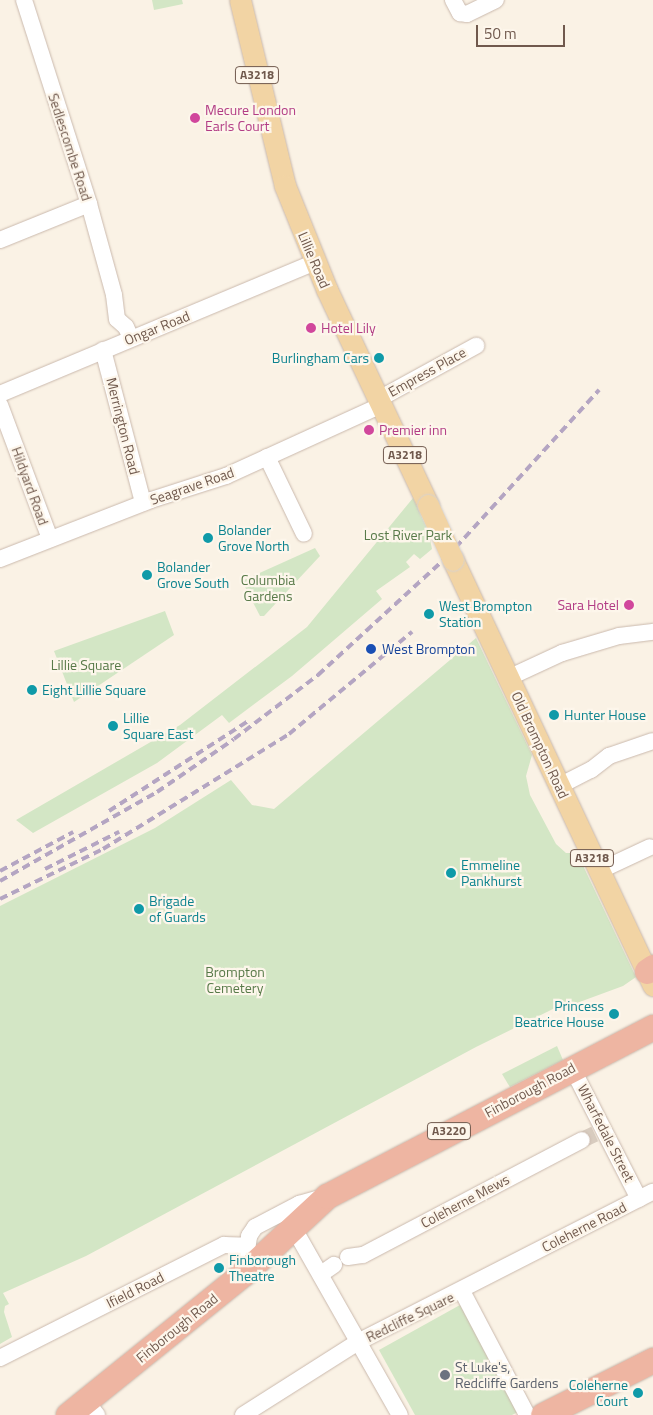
<!DOCTYPE html>
<html>
<head>
<meta charset="utf-8">
<style>
	body { margin:0 }
	#map { position:relative; width:653px; height:1415px; overflow:hidden; background:#faf2e5; font-family:"Titillium Web",sans-serif }
	div>[style] { position:absolute }
	[style*='--x'] { left:calc(var(--x)*1px); top:calc(var(--y)*1px); width:calc(var(--w)*1px); rotate:calc(var(--a)*1deg) }
	.green>* { inset:0; background:#d3e6c5 }
	.minor-tunnel>* { height:16px; margin-top:-8px; transform-origin:0; background:repeating-linear-gradient(90deg,#d8ccbf 0 16px,transparent 0 24px) }
	.roads { filter:drop-shadow(0 0 1px #cab9ad) drop-shadow(0 0 1px #cab9ad) }
	.minor>* { height:16px; margin:-8px; padding:0 8px; transform-origin:8px; border-radius:8px; background:#fff }
	.major>* { height:21px; margin:-10.5px; padding:0 10.5px; transform-origin:10.5px; border-radius:10.5px; background:#f2d4a4 }
	.highway>* { height:25px; margin:-12.5px; padding:0 12.5px; transform-origin:12.5px; border-radius:12.5px; background:#eeb5a2 }
	.rail>* { height:4px; margin-top:-2px; transform-origin:0; background:repeating-linear-gradient(90deg,#b4a5c2 0 8px,transparent 0 13px) }
	.bridges { filter:drop-shadow(0 0 1px #d7d1cd) drop-shadow(0 0 1px #d7d1cd) }
	.major-bridge>* { height:21px; margin:-10.5px; padding:0 10.5px; transform-origin:10.5px; border-radius:10.5px; background:#f2d4a4 }
	.dots>* { width:14px; height:14px; translate:-50% -50%; box-sizing:border-box; border:2px solid #fdf6eb; border-radius:50% }
	span { translate:-50% -50%; white-space:nowrap; text-align:center; line-height:1.15; -webkit-text-stroke:4.5px #fdf6eb; paint-order:stroke }
	.shield-label span { padding:1px 4px; background:#fdf6eb; border:1px solid; border-radius:4px; -webkit-text-stroke-width:0 }
	.shield-label { font-size:12px; color:#70594d; font-weight:700 }
	.hotel-label { font-size:14px; color:#b23c85 }
	.left { translate:0 -50%; text-align:left }
	.right { translate:-100% -50%; text-align:right }
	.street-label { font-size:14px; color:#70594d }
	.culture-label { font-size:14px; color:#0d838f }
	.park-label { font-size:14px; color:#587a49 }
	.transit-label { font-size:14px; color:#164399 }
	.worship-label { font-size:14px; color:#5b616d }
	.scale { position:absolute; left:476px; top:25px; width:89px; height:22px; box-sizing:border-box; border:2px solid #70594d; border-top:0; padding-left:6px; font-size:15px; line-height:18px; white-space:nowrap; color:#70594d; -webkit-text-stroke:4px #fdf6eb; paint-order:stroke }
</style>
</head>
<body>
<div id="map">
	<div class="green">
		<i style="clip-path:polygon(152px 0,182px 0,183px 4px,154px 10px)"></i>
		<i style="clip-path:polygon(413px 498px,428px 530px,432px 549px,420px 559px,414px 554px,406px 562px,410px 567px,376px 591px,382px 599px,292px 676px,229px 723px,222px 715px,157px 763px,33px 833px,16px 820px,180px 725px,307px 627px)"></i>
		<i style="clip-path:polygon(315px 548px,320px 556px,264px 616px,260px 616px,242px 581px)"></i>
		<i style="clip-path:polygon(165px 611px,174px 635px,74px 702px,54px 651px)"></i>
		<i style="clip-path:polygon(476px 638px,532px 755px,526px 776px,530px 795px,556px 844px,566px 853px,577px 853px,636px 977px,623px 986px,566px 1007px,555px 1008px,476px 1047px,86px 1256px,3px 1293px,9px 1304px,5px 1306px,4px 1312px,12px 1337px,0 1344px,0 906px,155px 828px,231px 780px,252px 805px,274px 809px)"></i>
		<i style="clip-path:polygon(557px 1046px,563px 1060px,510px 1087px,508px 1084px,502px 1074px)"></i>
		<i style="clip-path:polygon(460px 1305px,520px 1411px,512px 1415px,415px 1415px,379px 1350px)"></i>
	</div>
	<div class="minor-tunnel">
		<i style="--x:582;--y:1140;--w:14;--a:-25"></i>
	</div>
	<div class="roads">
		<div class="minor">
			<i style="--x:24;--y:0;--w:214;--a:72.3"></i>
			<i style="--x:89;--y:204;--w:94;--a:74.6"></i>
			<i style="--x:114;--y:295;--w:24;--a:83"></i>
			<i style="--x:117;--y:319;--w:12;--a:42"></i>
			<i style="--x:126;--y:327;--w:12;--a:66"></i>
			<i style="--x:453;--y:0;--w:15;--a:62"></i>
			<i style="--x:460;--y:13;--w:7;--a:8"></i>
			<i style="--x:467;--y:14;--w:32;--a:-26"></i>
			<i style="--x:0;--y:240;--w:96;--a:-22"></i>
			<i style="--x:103;--y:350;--w:158;--a:75.3"></i>
			<i style="--x:0;--y:394;--w:342;--a:-22.7"></i>
			<i style="--x:379;--y:399;--w:111;--a:-28.7"></i>
			<i style="--x:0;--y:405;--w:143;--a:69.5"></i>
			<i style="--x:267;--y:457;--w:85;--a:64.3"></i>
			<i style="--x:0;--y:559;--w:162;--a:-21.3"></i>
			<i style="--x:151;--y:500;--w:79;--a:-17.7"></i>
			<i style="--x:226;--y:476;--w:171;--a:-24.5"></i>
			<i style="--x:508;--y:678;--w:60;--a:-24.8"></i>
			<i style="--x:562;--y:653;--w:59;--a:-16.6"></i>
			<i style="--x:619;--y:636;--w:34;--a:-7"></i>
			<i style="--x:559;--y:786;--w:36;--a:-27"></i>
			<i style="--x:591;--y:770;--w:23;--a:-38"></i>
			<i style="--x:609;--y:756;--w:46;--a:-18.8"></i>
			<i style="--x:599;--y:871;--w:56;--a:-25.2"></i>
			<i style="--x:572;--y:1068;--w:147;--a:62.9"></i>
			<i style="--x:293;--y:1227;--w:216;--a:60.4"></i>
			<i style="--x:246;--y:1256;--w:20;--a:-81"></i>
			<i style="--x:249;--y:1236;--w:11;--a:-56"></i>
			<i style="--x:255;--y:1227;--w:50;--a:-27.6"></i>
			<i style="--x:299;--y:1204;--w:22;--a:-16"></i>
			<i style="--x:348;--y:1257;--w:15;--a:-8"></i>
			<i style="--x:363;--y:1255;--w:247;--a:-27.7"></i>
			<i style="--x:321;--y:1274;--w:16;--a:-35"></i>
			<i style="--x:462;--y:1291;--w:140;--a:62.3"></i>
			<i style="--x:0;--y:1358;--w:251;--a:-26.8"></i>
			<i style="--x:224;--y:1245;--w:23;--a:2"></i>
			<i style="--x:86;--y:1401;--w:18;--a:52"></i>
			<i style="--x:243;--y:1415;--w:136;--a:-32.4"></i>
			<i style="--x:358;--y:1342;--w:331;--a:-27"></i>
		</div>
		<div class="major">
			<i style="--x:240;--y:0;--w:191;--a:76.4"></i>
			<i style="--x:285;--y:186;--w:112;--a:68"></i>
			<i style="--x:327;--y:290;--w:238;--a:64.8"></i>
			<i style="--x:453;--y:560;--w:470;--a:64.8"></i>
		</div>
		<div class="highway">
			<i style="--x:647;--y:971;--w:7;--a:-34"></i>
			<i style="--x:68;--y:1415;--w:226;--a:-38.9"></i>
			<i style="--x:244;--y:1273;--w:113;--a:-42.9"></i>
			<i style="--x:327;--y:1196;--w:367;--a:-27.4"></i>
			<i style="--x:543;--y:1415;--w:123;--a:-26.6"></i>
		</div>
	</div>
	<div class="rail">
		<i style="--x:109;--y:811;--w:166;--a:-32.9"></i>
		<i style="--x:45;--y:869;--w:83;--a:-26.6"></i>
		<i style="--x:0;--y:871;--w:83;--a:-28.1"></i>
		<i style="--x:0;--y:881;--w:180;--a:-29.5"></i>
		<i style="--x:157;--y:792;--w:93;--a:-34.5"></i>
		<i style="--x:234;--y:739;--w:106;--a:-37.3"></i>
		<i style="--x:318;--y:675;--w:175;--a:-42.5"></i>
		<i style="--x:447;--y:557;--w:226;--a:-47.7"></i>
		<i style="--x:0;--y:899;--w:114;--a:-25.9"></i>
		<i style="--x:103;--y:849;--w:219;--a:-31.7"></i>
		<i style="--x:289;--y:734;--w:160;--a:-39.7"></i>
	</div>
	<div class="bridges">
		<div class="major-bridge">
			<i style="--x:428;--y:505;--w:60;--a:65.6"></i>
		</div>
	</div>
	<div class="dots">
		<i style="left:195px;top:118px;background:#d1479c"></i>
		<i style="left:311px;top:328px;background:#d1479c"></i>
		<i style="left:379px;top:358px;background:#0f9aa8"></i>
		<i style="left:369px;top:430px;background:#d1479c"></i>
		<i style="left:208px;top:538px;background:#0f9aa8"></i>
		<i style="left:147px;top:575px;background:#0f9aa8"></i>
		<i style="left:629px;top:605px;background:#d1479c"></i>
		<i style="left:429px;top:614px;background:#0f9aa8"></i>
		<i style="left:371px;top:649px;background:#1a4fb4"></i>
		<i style="left:32px;top:690px;background:#0f9aa8"></i>
		<i style="left:554px;top:715px;background:#0f9aa8"></i>
		<i style="left:113px;top:726px;background:#0f9aa8"></i>
		<i style="left:451px;top:873px;background:#0f9aa8"></i>
		<i style="left:139px;top:909px;background:#0f9aa8"></i>
		<i style="left:614px;top:1014px;background:#0f9aa8"></i>
		<i style="left:219px;top:1268px;background:#0f9aa8"></i>
		<i style="left:445px;top:1375px;background:#6b7280"></i>
		<i style="left:638px;top:1393px;background:#0f9aa8"></i>
	</div>
	<div class="shield-label">
		<span style="left:257px;top:75px">A3218</span>
		<span style="left:405px;top:455px">A3218</span>
		<span style="left:592px;top:858px">A3218</span>
		<span style="left:449px;top:1131px">A3220</span>
	</div>
	<div class="hotel-label">
		<span class="left" style="left:205px;top:118px">Mecure London<br>Earls Court</span>
		<span class="left" style="left:321px;top:328px">Hotel Lily</span>
		<span class="left" style="left:379px;top:430px">Premier inn</span>
		<span class="right" style="left:619px;top:605px">Sara Hotel</span>
	</div>
	<div class="street-label">
		<span style="left:70px;top:147px;rotate:72deg">Sedlescombe Road</span>
		<span style="left:314px;top:260px;rotate:67deg">Lillie Road</span>
		<span style="left:157px;top:328px;rotate:-22deg">Ongar Road</span>
		<span style="left:427px;top:372px;rotate:-29deg">Empress Place</span>
		<span style="left:123px;top:426px;rotate:76deg">Merrington Road</span>
		<span style="left:30px;top:486px;rotate:70deg">Hildyard Road</span>
		<span style="left:192px;top:486px;rotate:-19deg">Seagrave Road</span>
		<span style="left:540px;top:745px;rotate:65deg">Old Brompton Road</span>
		<span style="left:530px;top:1090px;rotate:-28deg">Finborough Road</span>
		<span style="left:606px;top:1133px;rotate:63deg">Wharfedale Street</span>
		<span style="left:465px;top:1201px;rotate:-28deg">Coleherne Mews</span>
		<span style="left:584px;top:1227px;rotate:-27deg">Coleherne Road</span>
		<span style="left:135px;top:1290px;rotate:-27deg">Ifield Road</span>
		<span style="left:410px;top:1317px;rotate:-26deg">Redcliffe Square</span>
		<span style="left:177px;top:1328px;rotate:-39deg">Finborough Road</span>
	</div>
	<div class="culture-label">
		<span class="right" style="left:369px;top:358px">Burlingham Cars</span>
		<span class="left" style="left:218px;top:538px">Bolander<br>Grove North</span>
		<span class="left" style="left:157px;top:575px">Bolander<br>Grove South</span>
		<span class="left" style="left:439px;top:614px">West Brompton<br>Station</span>
		<span class="left" style="left:42px;top:690px">Eight Lillie Square</span>
		<span class="left" style="left:564px;top:715px">Hunter House</span>
		<span class="left" style="left:123px;top:726px">Lillie<br>Square East</span>
		<span class="left" style="left:461px;top:873px">Emmeline<br>Pankhurst</span>
		<span class="left" style="left:149px;top:909px">Brigade<br>of Guards</span>
		<span class="right" style="left:604px;top:1014px">Princess<br>Beatrice House</span>
		<span class="left" style="left:229px;top:1268px">Finborough<br>Theatre</span>
		<span class="right" style="left:628px;top:1393px">Coleherne<br>Court</span>
	</div>
	<div class="park-label">
		<span style="left:408px;top:535px">Lost River Park</span>
		<span style="left:268px;top:588px">Columbia<br>Gardens</span>
		<span style="left:86px;top:665px">Lillie Square</span>
		<span style="left:235px;top:980px">Brompton<br>Cemetery</span>
	</div>
	<div class="transit-label">
		<span class="left" style="left:382px;top:649px">West Brompton</span>
	</div>
	<div class="worship-label">
		<span class="left" style="left:455px;top:1375px">St Luke's,<br>Redcliffe Gardens</span>
	</div>
	<div class="scale">50 m</div>
</div>
</body>
</html>
